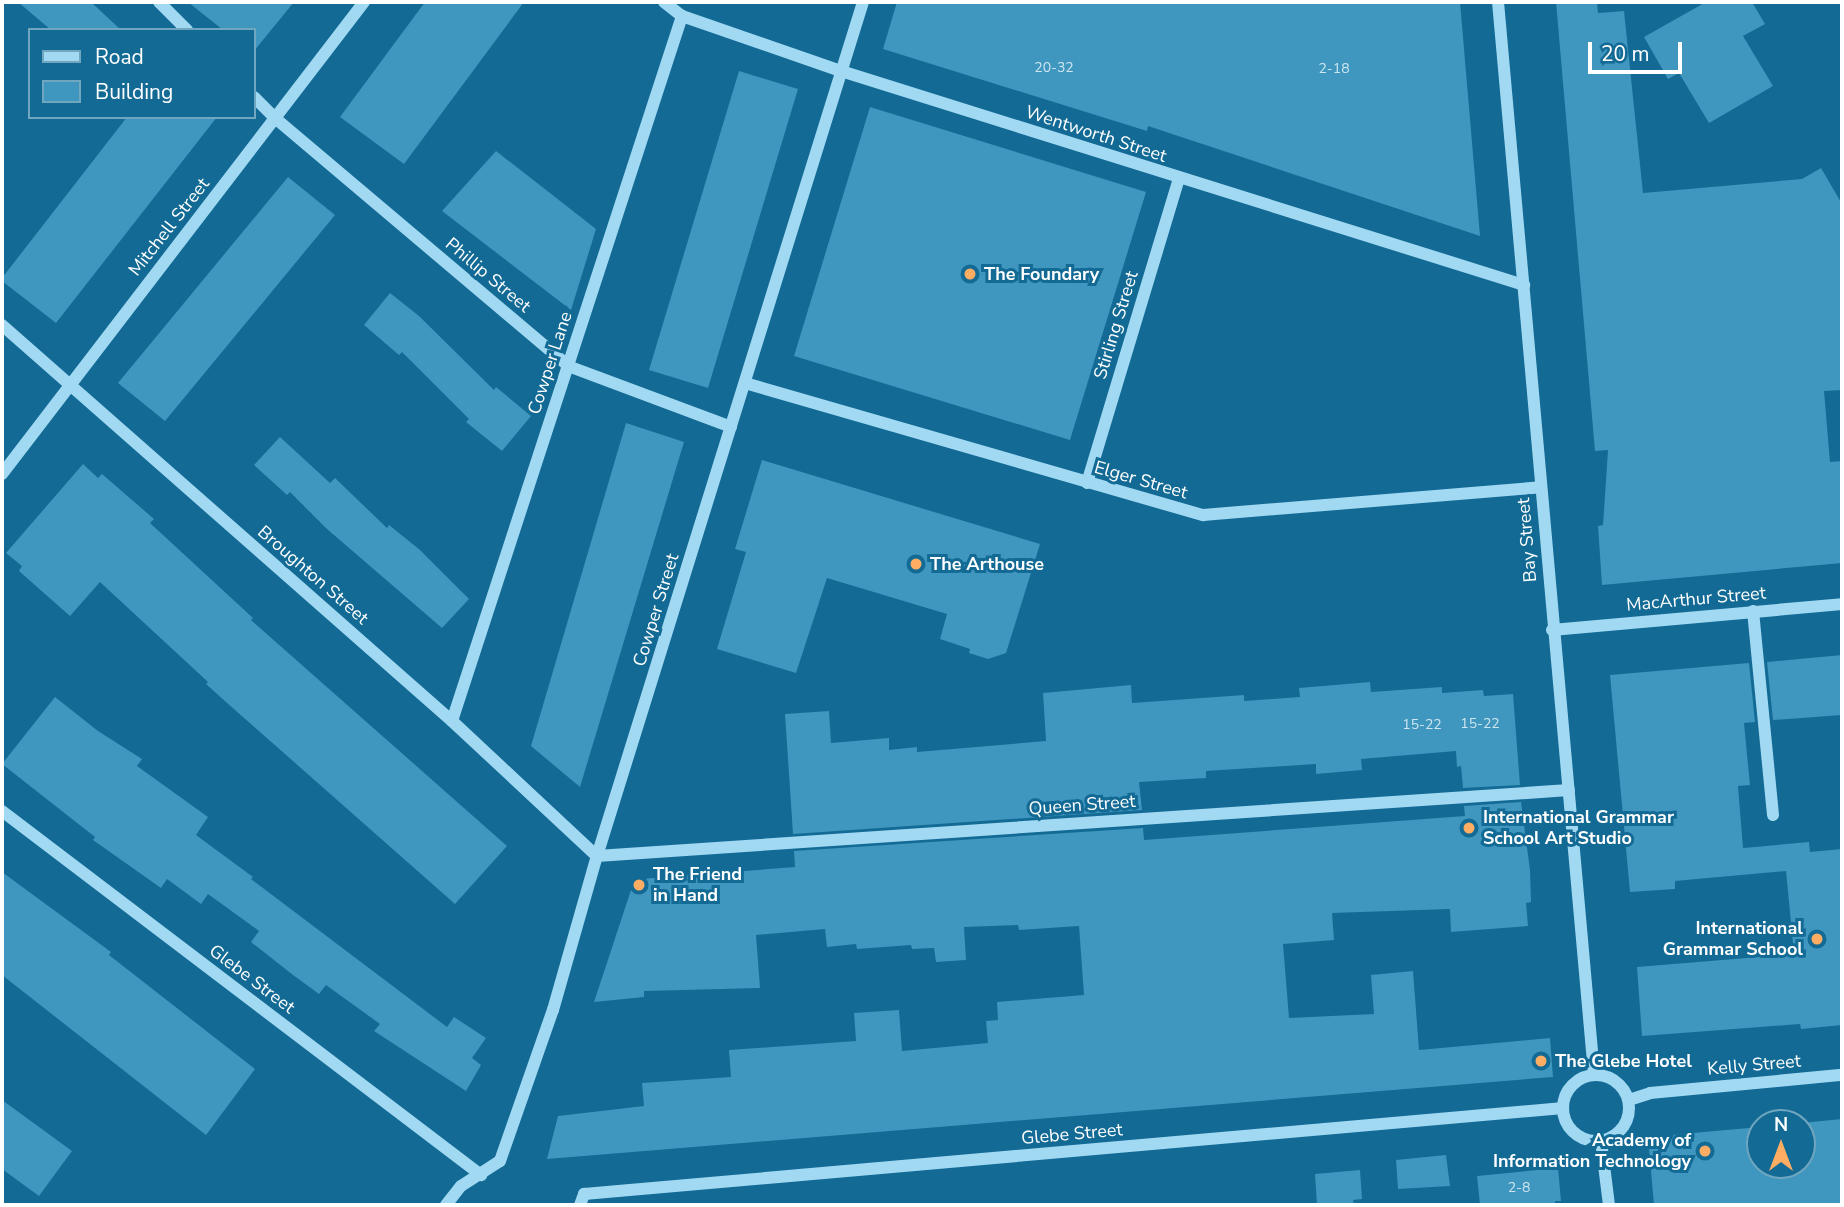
<!DOCTYPE html>
<html>
<head>
<meta charset="utf-8">
<style>
	body { margin:0 }
	#map { position:relative; width:1844px; height:1207px; overflow:hidden; background:#126a95; font-family:"Nunito Sans",sans-serif }
	div>[style] { position:absolute }
	[style*='--x'] { left:calc(var(--x)*1px); top:calc(var(--y)*1px); width:calc(var(--w)*1px); rotate:calc(var(--a)*1deg) }
	.building>* { inset:0; background:#3f96be }
	.minor>* { height:12px; margin:-6px; padding:0 6px; transform-origin:6px; border-radius:6px; background:#a1d9f3 }
	.minor>.ring { margin:-6px; padding:0; box-sizing:content-box; background:none; border:12px solid #a1d9f3; border-radius:50% }
	.dots>* { width:19px; height:19px; translate:-50% -50%; box-sizing:border-box; border:4px solid #126a95; border-radius:50% }
	span { translate:-50% -50%; white-space:nowrap; text-align:center; line-height:1.15; -webkit-text-stroke:6px #126a95; paint-order:stroke }
	.number-label { font-size:14px; color:#cfe5ef }
	.number-label span { -webkit-text-stroke-width:0 }
	.street-label { font-size:18px; color:#fff }
	.poi-label { font-size:18px; color:#fff; font-weight:700 }
	.left { translate:0 -50%; text-align:left }
	.right { translate:-100% -50%; text-align:right }
	.frame { position:absolute; inset:0; border:4px solid #fff; pointer-events:none }
	.legend { position:absolute; left:28px; top:28px; width:228px; height:91px; box-sizing:border-box; background:#126a95; border:2px solid #71a6bf; margin:0; padding:9px 12px; list-style:none; font-size:21px; color:#fff }
	.legend li { display:flex; align-items:center; gap:14px; height:35px }
	.legend b { width:35px; border:2px solid #71a6bf }
	.north { position:absolute; left:1746px; top:1109px; width:70px; height:70px; box-sizing:border-box; background:#126a95; border:2px solid #71a6bf; border-radius:50%; rotate:0deg; font-size:19px; font-weight:700; line-height:28px; text-align:center; color:#fff }
	.north::after { content:''; display:block; margin:auto; width:24px; height:32px; background:#ffad63; clip-path:polygon(50% 0,100% 100%,50% 72%,0 100%) }
	.scale { position:absolute; left:1588px; top:42px; width:94px; height:32px; box-sizing:border-box; border:4px solid #fff; border-top:0; padding-left:9px; font-size:21px; line-height:24px; white-space:nowrap; color:#fff; -webkit-text-stroke:5px #126a95; paint-order:stroke }
</style>
</head>
<body>
<div id="map">
	<div class="building">
		<i style="clip-path:polygon(18px 2px,91px 2px,121px 30px,51px 30px)"></i>
		<i style="clip-path:polygon(188px 2px,294px 2px,254px 51px,254px 30px,223px 30px)"></i>
		<i style="clip-path:polygon(425px 2px,524px 2px,404px 164px,340px 117px)"></i>
		<i style="clip-path:polygon(897px 2px,1460px 2px,1480px 236px,1148px 126px,1147px 131px,883px 49px)"></i>
		<i style="clip-path:polygon(1556px 2px,1597px 2px,1598px 13px,1624px 11px,1643px 193px,1802px 179px,1821px 168px,1842px 204px,1842px 390px,1824px 391px,1830px 462px,1842px 461px,1842px 563px,1602px 585px,1598px 526px,1603px 525px,1608px 450px,1595px 451px)"></i>
		<i style="clip-path:polygon(1706px 2px,1752px 2px,1765px 24px,1743px 36px,1773px 86px,1709px 123px,1679px 73px,1668px 79px,1644px 37px)"></i>
		<i style="clip-path:polygon(739px 71px,798px 89px,708px 388px,649px 370px)"></i>
		<i style="clip-path:polygon(870px 107px,1146px 192px,1070px 440px,794px 356px)"></i>
		<i style="clip-path:polygon(127px 117px,217px 117px,56px 323px,2px 281px,2px 278px)"></i>
		<i style="clip-path:polygon(496px 151px,596px 229px,571px 310px,442px 211px)"></i>
		<i style="clip-path:polygon(288px 177px,335px 215px,165px 421px,118px 383px)"></i>
		<i style="clip-path:polygon(390px 293px,419px 316px,494px 390px,496px 387px,531px 416px,502px 451px,466px 422px,469px 419px,402px 352px,399px 355px,364px 325px)"></i>
		<i style="clip-path:polygon(626px 423px,684px 442px,580px 787px,531px 746px)"></i>
		<i style="clip-path:polygon(280px 437px,330px 483px,335px 478px,387px 528px,389px 525px,420px 550px,469px 599px,442px 628px,327px 529px,290px 492px,287px 495px,254px 465px)"></i>
		<i style="clip-path:polygon(762px 460px,1040px 544px,1006px 653px,988px 659px,969px 653px,970px 649px,940px 639px,947px 614px,827px 578px,796px 673px,717px 649px,746px 552px,735px 549px)"></i>
		<i style="clip-path:polygon(83px 464px,98px 478px,102px 474px,154px 519px,150px 523px,253px 618px,251px 620px,507px 846px,455px 904px,226px 702px,206px 684px,208px 682px,100px 582px,70px 616px,19px 571px,22px 566px,6px 553px)"></i>
		<i style="clip-path:polygon(1842px 655px,1842px 715px,1773px 720px,1767px 662px)"></i>
		<i style="clip-path:polygon(1749px 663px,1755px 722px,1744px 723px,1750px 785px,1738px 786px,1743px 848px,1809px 842px,1810px 852px,1842px 849px,1842px 1025px,1801px 1029px,1800px 1024px,1642px 1036px,1637px 967px,1794px 954px,1786px 871px,1675px 881px,1675px 889px,1630px 892px,1610px 675px)"></i>
		<i style="clip-path:polygon(1370px 682px,1371px 692px,1442px 687px,1442px 693px,1483px 690px,1484px 696px,1513px 694px,1520px 785px,1463px 788px,1461px 766px,1457px 767px,1456px 751px,1361px 759px,1362px 770px,1316px 774px,1316px 764px,1206px 771px,1206px 778px,1139px 782px,1142px 810px,793px 834px,785px 714px,829px 711px,831px 743px,889px 738px,889px 750px,917px 747px,917px 752px,1046px 741px,1043px 693px,1131px 685px,1132px 703px,1244px 695px,1244px 701px,1300px 697px,1299px 688px)"></i>
		<i style="clip-path:polygon(55px 697px,98px 731px,142px 759px,137px 766px,208px 817px,196px 835px,253px 877px,251px 879px,447px 1027px,454px 1017px,486px 1038px,472px 1058px,481px 1065px,466px 1091px,374px 1031px,380px 1024px,326px 985px,319px 994px,293px 975px,251px 942px,259px 931px,208px 894px,201px 904px,167px 879px,161px 888px,93px 840px,95px 837px,2px 764px)"></i>
		<i style="clip-path:polygon(1521px 802px,1530px 870px,1531px 902px,1526px 903px,1528px 926px,1451px 932px,1450px 909px,1332px 913px,1334px 940px,1283px 944px,1289px 1018px,1374px 1014px,1371px 975px,1413px 971px,1419px 1050px,1550px 1038px,1553px 1077px,547px 1159px,558px 1116px,644px 1106px,642px 1083px,731px 1077px,729px 1050px,856px 1041px,854px 1013px,899px 1010px,902px 1051px,988px 1043px,986px 1021px,998px 1020px,997px 1002px,1084px 995px,1079px 926px,1019px 930px,1018px 925px,964px 927px,966px 960px,936px 962px,934px 948px,912px 949px,911px 945px,857px 949px,856px 944px,827px 947px,825px 929px,756px 935px,760px 988px,644px 991px,644px 997px,594px 1002px,632px 887px,641px 879px,795px 867px,794px 851px,1143px 828px,1144px 840px,1465px 816px,1464px 806px)"></i>
		<i style="clip-path:polygon(2px 872px,111px 952px,109px 955px,255px 1069px,206px 1135px,2px 975px)"></i>
		<i style="clip-path:polygon(2px 1100px,72px 1151px,39px 1196px,2px 1169px)"></i>
		<i style="clip-path:polygon(1842px 1119px,1842px 1205px,1654px 1205px,1648px 1137px,1760px 1127px,1760px 1165px,1802px 1165px,1801px 1123px)"></i>
		<i style="clip-path:polygon(1446px 1155px,1450px 1186px,1398px 1189px,1396px 1160px)"></i>
		<i style="clip-path:polygon(1558px 1168px,1561px 1201px,1555px 1201px,1555px 1205px,1480px 1205px,1477px 1176px)"></i>
		<i style="clip-path:polygon(1360px 1170px,1362px 1199px,1353px 1200px,1354px 1205px,1317px 1205px,1315px 1174px)"></i>
	</div>
	<div class="minor">
		<i style="--x:159;--y:2;--w:40;--a:45"></i>
		<i style="--x:664;--y:2;--w:23;--a:38"></i>
		<i style="--x:682;--y:16;--w:168;--a:19.1"></i>
		<i style="--x:841;--y:71;--w:716;--a:17.4"></i>
		<i style="--x:1498;--y:2;--w:1076;--a:84.88"></i>
		<i style="--x:254;--y:97;--w:30;--a:45"></i>
		<i style="--x:275;--y:118;--w:384;--a:40.2"></i>
		<i style="--x:568;--y:366;--w:174;--a:20.5"></i>
		<i style="--x:2;--y:325;--w:599;--a:41.35"></i>
		<i style="--x:452;--y:721;--w:198;--a:43"></i>
		<i style="--x:597;--y:856;--w:974;--a:-3.88"></i>
		<i style="--x:745;--y:383;--w:477;--a:16.1"></i>
		<i style="--x:1203;--y:515;--w:339;--a:-4.7"></i>
		<i style="--x:2;--y:474;--w:595;--a:-52.51"></i>
		<i style="--x:1087;--y:483;--w:319;--a:-73.2"></i>
		<i style="--x:1753;--y:611;--w:205;--a:84.4"></i>
		<i style="--x:1552;--y:630;--w:291;--a:-5.1"></i>
		<i style="--x:452;--y:721;--w:742;--a:-71.93"></i>
		<i style="--x:2;--y:811;--w:602;--a:37.23"></i>
		<i class="ring" style="left:1563px;top:1075px;width:54px;height:54px"></i>
		<i style="--x:1629;--y:1100;--w:22;--a:-18"></i>
		<i style="--x:1650;--y:1093;--w:193;--a:-5.4"></i>
		<i style="--x:1601;--y:1141;--w:64;--a:82.9"></i>
		<i style="--x:446;--y:1205;--w:24;--a:-52"></i>
		<i style="--x:461;--y:1186;--w:46;--a:-32.7"></i>
		<i style="--x:500;--y:1161;--w:160;--a:-70.7"></i>
		<i style="--x:553;--y:1010;--w:160;--a:-74.1"></i>
		<i style="--x:597;--y:856;--w:894;--a:-72.7"></i>
		<i style="--x:580;--y:1205;--w:12;--a:-70"></i>
		<i style="--x:584;--y:1194;--w:983;--a:-5.02"></i>
	</div>
	<div class="dots">
		<i style="left:970px;top:274px;background:#ffad63"></i>
		<i style="left:916px;top:564px;background:#ffad63"></i>
		<i style="left:1469px;top:828px;background:#ffad63"></i>
		<i style="left:639px;top:885px;background:#ffad63"></i>
		<i style="left:1817px;top:939px;background:#ffad63"></i>
		<i style="left:1541px;top:1061px;background:#ffad63"></i>
		<i style="left:1705px;top:1151px;background:#ffad63"></i>
	</div>
	<div class="number-label">
		<span style="left:1054px;top:68px">20-32</span>
		<span style="left:1334px;top:69px">2-18</span>
		<span style="left:1480px;top:724px">15-22</span>
		<span style="left:1422px;top:725px">15-22</span>
		<span style="left:1519px;top:1188px">2-8</span>
	</div>
	<div class="street-label">
		<span style="left:1096px;top:134px;rotate:18deg">Wentworth Street</span>
		<span style="left:169px;top:227px;rotate:-52deg">Mitchell Street</span>
		<span style="left:488px;top:275px;rotate:40deg">Phillip Street</span>
		<span style="left:1116px;top:325px;rotate:-73deg">Stirling Street</span>
		<span style="left:550px;top:363px;rotate:-72deg">Cowper Lane</span>
		<span style="left:1141px;top:480px;rotate:16deg">Elger Street</span>
		<span style="left:1527px;top:540px;rotate:-95deg">Bay Street</span>
		<span style="left:313px;top:575px;rotate:41deg">Broughton Street</span>
		<span style="left:1696px;top:599px;rotate:-5deg">MacArthur Street</span>
		<span style="left:656px;top:610px;rotate:-73deg">Cowper Street</span>
		<span style="left:1082px;top:805px;rotate:-4deg">Queen Street</span>
		<span style="left:252px;top:979px;rotate:37deg">Glebe Street</span>
		<span style="left:1754px;top:1065px;rotate:-5deg">Kelly Street</span>
		<span style="left:1072px;top:1134px;rotate:-5deg">Glebe Street</span>
	</div>
	<div class="poi-label">
		<span class="left" style="left:984px;top:274px">The Foundary</span>
		<span class="left" style="left:930px;top:564px">The Arthouse</span>
		<span class="left" style="left:1483px;top:828px">International Grammar<br>School Art Studio</span>
		<span class="left" style="left:653px;top:885px">The Friend<br>in Hand</span>
		<span class="right" style="left:1803px;top:939px">International<br>Grammar School</span>
		<span class="left" style="left:1555px;top:1061px">The Glebe Hotel</span>
		<span class="right" style="left:1691px;top:1151px">Academy of<br>Information Technology</span>
	</div>
	<div class="frame"></div>
	<ul class="legend">
	<li><b style="height:9px;background:#a1d9f3"></b>Road</li>
	<li><b style="height:19px;background:#3f96be"></b>Building</li>
	</ul>
	<div class="north">N</div>
	<div class="scale">20 m</div>
</div>
</body>
</html>
